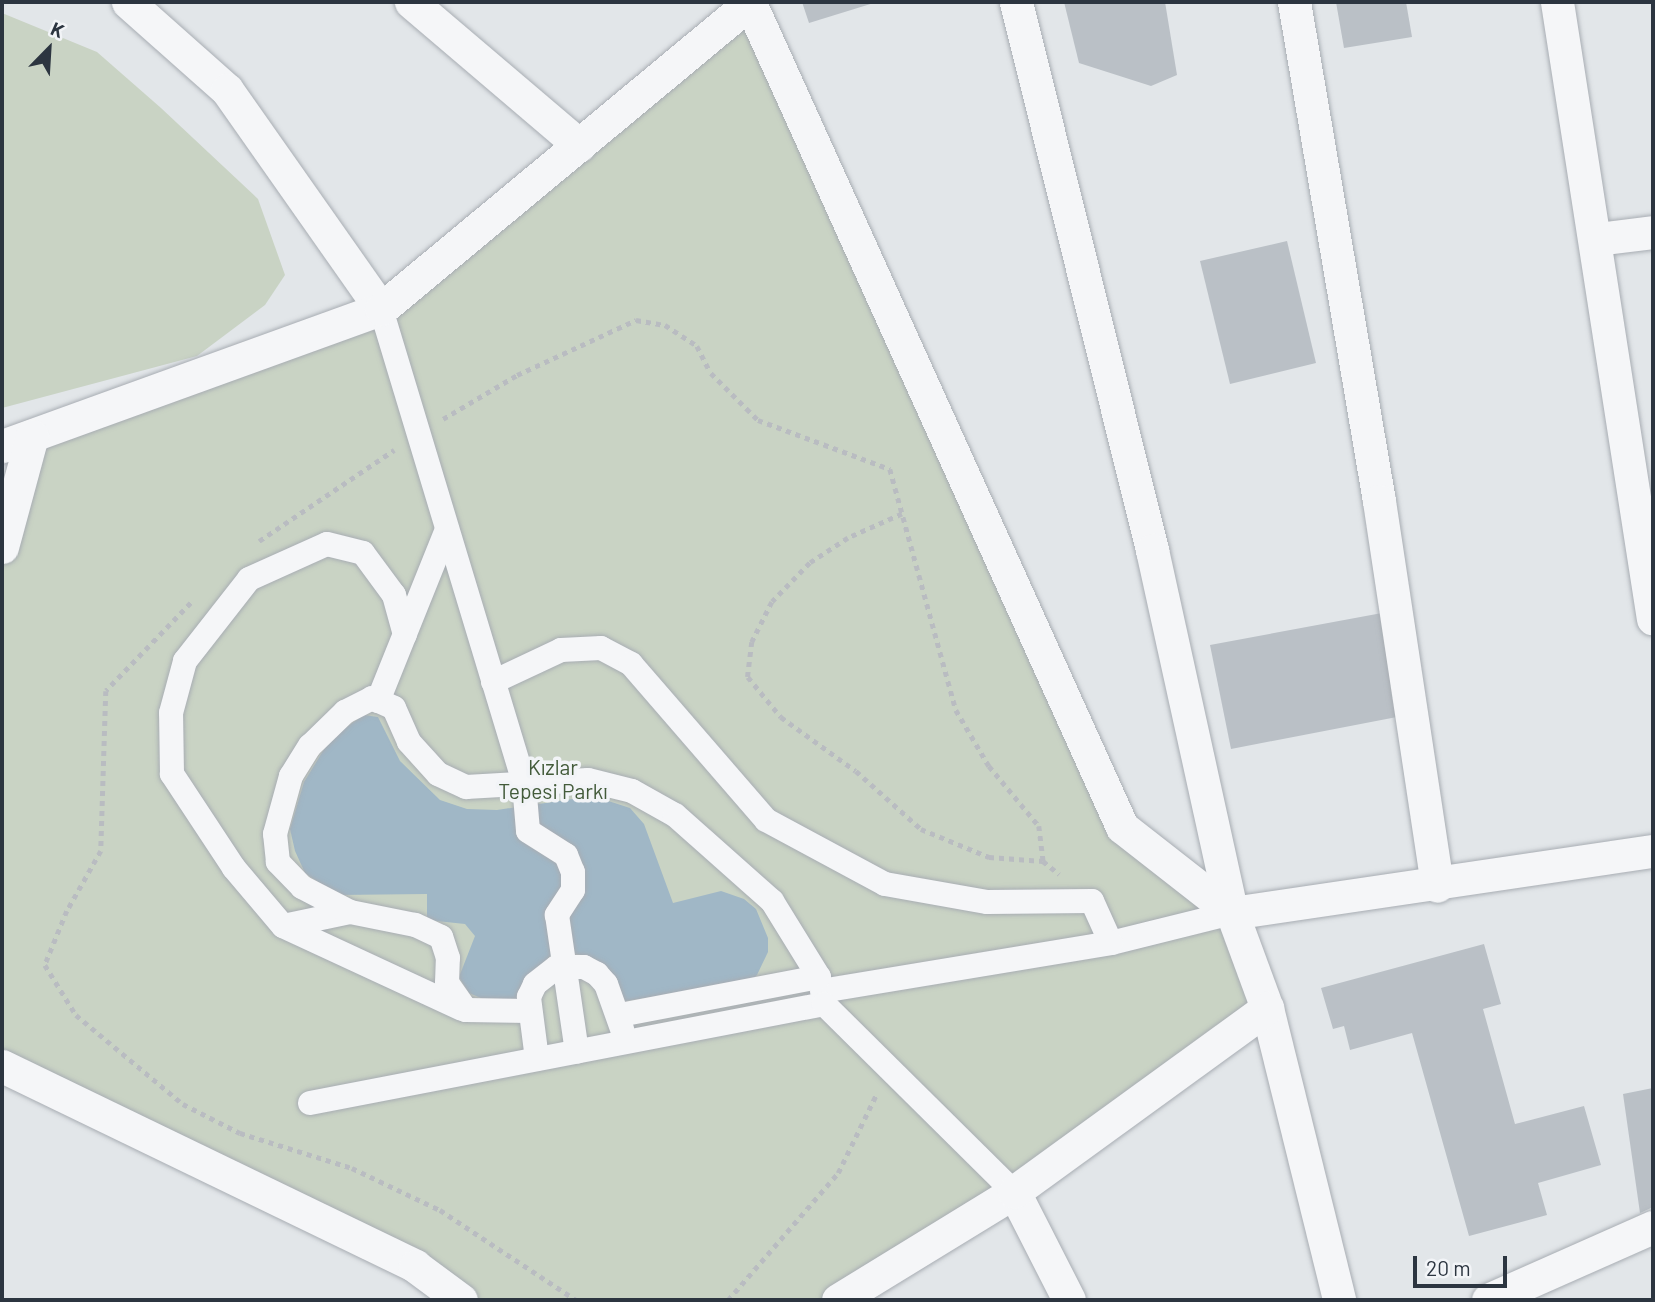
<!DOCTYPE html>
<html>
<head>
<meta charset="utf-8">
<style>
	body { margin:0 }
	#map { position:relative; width:1655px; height:1302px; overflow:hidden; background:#e2e6e9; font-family:Barlow,sans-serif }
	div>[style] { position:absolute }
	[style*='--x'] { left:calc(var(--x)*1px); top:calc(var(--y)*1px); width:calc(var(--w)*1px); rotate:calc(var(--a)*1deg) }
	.green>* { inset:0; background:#c9d3c4 }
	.water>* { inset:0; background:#a0b7c6 }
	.building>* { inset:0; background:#bac0c6 }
	.path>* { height:4.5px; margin-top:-2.25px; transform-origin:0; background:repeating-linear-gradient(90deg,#b9bcc1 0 5px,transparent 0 10px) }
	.roads { filter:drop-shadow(0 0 2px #a8adb3) drop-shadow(0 0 2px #a8adb3) }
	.pedestrian>* { height:24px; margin:-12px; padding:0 12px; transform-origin:12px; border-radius:12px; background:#f5f6f8 }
	.minor>* { height:33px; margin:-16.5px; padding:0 16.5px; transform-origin:16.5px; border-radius:16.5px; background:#f5f6f8 }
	span { translate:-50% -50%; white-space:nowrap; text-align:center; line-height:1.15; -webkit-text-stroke:7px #f2f4f7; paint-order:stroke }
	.park-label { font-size:21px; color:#435b3a }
	.frame { position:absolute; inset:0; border:4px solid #2c3540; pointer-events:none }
	.north { position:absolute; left:14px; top:14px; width:70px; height:70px; -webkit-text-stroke:5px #f2f4f7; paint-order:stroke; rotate:24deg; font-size:19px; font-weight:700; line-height:28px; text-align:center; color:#2c3540 }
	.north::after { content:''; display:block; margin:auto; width:24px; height:32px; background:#2c3540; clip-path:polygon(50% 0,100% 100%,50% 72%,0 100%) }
	.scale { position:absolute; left:1413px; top:1256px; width:94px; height:32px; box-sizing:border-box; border:4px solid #2c3540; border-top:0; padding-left:9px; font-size:21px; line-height:24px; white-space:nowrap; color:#2c3540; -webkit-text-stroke:5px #f2f4f7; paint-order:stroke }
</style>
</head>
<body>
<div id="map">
	<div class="green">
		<i style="clip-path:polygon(750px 3px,1121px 827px,1232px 913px,1267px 1008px,838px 1300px,461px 1300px,2px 1066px,2px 547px,32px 436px,381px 309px)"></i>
		<i style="clip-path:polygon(2px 13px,97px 52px,161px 108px,258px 199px,285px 275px,265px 305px,197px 356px,2px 408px)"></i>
	</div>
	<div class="water">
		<i style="clip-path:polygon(364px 715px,378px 717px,400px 761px,440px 800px,467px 809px,497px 810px,593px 796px,630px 808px,644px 824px,673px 903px,721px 891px,744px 899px,756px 909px,768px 938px,768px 952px,757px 975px,748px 983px,618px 1002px,591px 958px,567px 951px,554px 952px,530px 976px,521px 1003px,493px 1003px,469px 993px,459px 977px,475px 936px,465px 924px,427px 920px,427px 894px,337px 895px,305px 873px,295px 851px,290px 829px,304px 782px,331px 738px)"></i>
	</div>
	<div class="building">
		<i style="clip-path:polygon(802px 2px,877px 2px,809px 23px)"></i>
		<i style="clip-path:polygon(1064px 2px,1165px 2px,1177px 75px,1151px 86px,1079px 63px)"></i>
		<i style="clip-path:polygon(1336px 2px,1406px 2px,1412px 37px,1344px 48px)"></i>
		<i style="clip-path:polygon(1287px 241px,1316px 363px,1230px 384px,1200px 261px)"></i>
		<i style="clip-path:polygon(1382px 613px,1402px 716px,1231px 749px,1210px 645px)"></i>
		<i style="clip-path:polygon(1484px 944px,1501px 1004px,1483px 1009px,1515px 1124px,1584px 1106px,1601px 1165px,1538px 1183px,1547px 1215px,1469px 1236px,1412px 1033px,1350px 1050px,1344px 1026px,1333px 1029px,1321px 988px)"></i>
		<i style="clip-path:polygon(1653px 1088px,1653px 1207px,1640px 1213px,1623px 1094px)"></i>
	</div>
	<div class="path">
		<i style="--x:443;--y:419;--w:86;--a:-30.7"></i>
		<i style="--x:517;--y:375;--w:131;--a:-24.8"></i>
		<i style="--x:636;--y:320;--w:29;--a:10"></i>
		<i style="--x:665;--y:325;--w:38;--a:33"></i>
		<i style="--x:697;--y:346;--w:30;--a:63"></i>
		<i style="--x:711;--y:373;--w:66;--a:45"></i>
		<i style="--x:758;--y:420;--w:141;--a:20.4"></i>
		<i style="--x:890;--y:469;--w:250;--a:74.7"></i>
		<i style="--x:956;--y:710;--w:65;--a:59.5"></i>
		<i style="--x:989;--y:766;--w:78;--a:50.2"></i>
		<i style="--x:1039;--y:826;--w:35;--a:83"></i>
		<i style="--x:1043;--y:861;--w:21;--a:39"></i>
		<i style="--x:902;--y:514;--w:59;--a:156"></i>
		<i style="--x:848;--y:538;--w:45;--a:146.7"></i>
		<i style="--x:810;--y:563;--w:54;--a:134.3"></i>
		<i style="--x:772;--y:602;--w:45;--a:116.6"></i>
		<i style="--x:752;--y:642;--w:35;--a:97"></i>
		<i style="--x:748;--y:677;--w:52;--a:50.5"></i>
		<i style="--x:781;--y:717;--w:92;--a:35.8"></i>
		<i style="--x:856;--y:771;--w:87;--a:41.7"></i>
		<i style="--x:921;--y:829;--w:74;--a:22.4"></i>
		<i style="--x:989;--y:857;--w:54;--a:4.2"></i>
		<i style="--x:259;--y:541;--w:163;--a:-34"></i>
		<i style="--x:191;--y:603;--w:122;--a:134"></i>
		<i style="--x:106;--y:691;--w:160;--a:91.8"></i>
		<i style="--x:101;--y:851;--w:69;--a:119.5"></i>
		<i style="--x:67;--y:911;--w:58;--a:112.2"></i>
		<i style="--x:45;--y:965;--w:59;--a:58.2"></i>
		<i style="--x:76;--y:1015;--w:139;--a:39.8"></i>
		<i style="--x:183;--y:1104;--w:64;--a:27"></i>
		<i style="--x:240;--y:1133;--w:117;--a:17.4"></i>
		<i style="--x:352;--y:1168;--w:98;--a:25.5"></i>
		<i style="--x:440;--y:1210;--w:163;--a:33.5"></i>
		<i style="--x:728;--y:1300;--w:168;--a:-49.1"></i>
		<i style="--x:838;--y:1173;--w:87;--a:-64"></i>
	</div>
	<div class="roads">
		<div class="pedestrian">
			<i style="--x:381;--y:309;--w:496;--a:73.2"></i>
			<i style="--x:524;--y:784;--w:47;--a:85.1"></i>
			<i style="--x:528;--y:831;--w:45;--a:32.3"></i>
			<i style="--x:566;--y:855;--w:18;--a:68"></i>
			<i style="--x:573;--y:872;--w:18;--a:90"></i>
			<i style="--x:573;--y:890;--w:30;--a:123"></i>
			<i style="--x:557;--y:915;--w:138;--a:81.7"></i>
			<i style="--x:493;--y:682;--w:75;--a:-25.2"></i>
			<i style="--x:561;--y:650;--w:40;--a:-2.9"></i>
			<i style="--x:601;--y:648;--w:34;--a:28"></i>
			<i style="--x:631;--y:664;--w:206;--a:49.1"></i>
			<i style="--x:766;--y:820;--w:135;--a:28.3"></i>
			<i style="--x:885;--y:884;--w:104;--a:10"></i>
			<i style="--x:987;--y:902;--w:105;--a:-0.5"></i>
			<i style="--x:1092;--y:901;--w:46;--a:65.7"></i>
			<i style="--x:1111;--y:943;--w:125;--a:-13.9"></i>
			<i style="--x:378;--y:701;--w:185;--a:-68.1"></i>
			<i style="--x:350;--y:912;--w:68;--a:168.2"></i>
			<i style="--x:283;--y:926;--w:197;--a:24.9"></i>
			<i style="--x:283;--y:926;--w:76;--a:-130.2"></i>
			<i style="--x:234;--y:868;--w:113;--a:-123.4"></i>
			<i style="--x:172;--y:774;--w:61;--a:-90.9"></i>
			<i style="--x:171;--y:713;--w:54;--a:-74.9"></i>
			<i style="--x:185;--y:661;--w:104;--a:-52"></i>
			<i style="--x:249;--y:579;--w:85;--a:-24.2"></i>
			<i style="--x:327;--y:544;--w:37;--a:14"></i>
			<i style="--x:363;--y:553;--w:52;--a:53.6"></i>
			<i style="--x:394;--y:595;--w:41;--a:74.6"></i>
			<i style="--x:822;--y:991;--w:293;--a:-9.4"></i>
			<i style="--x:528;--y:1011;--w:62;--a:-179.1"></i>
			<i style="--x:466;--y:1010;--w:33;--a:-125"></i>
			<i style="--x:447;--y:983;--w:25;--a:-88"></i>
			<i style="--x:448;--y:958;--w:22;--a:-108"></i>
			<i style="--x:441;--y:937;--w:29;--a:-155"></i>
			<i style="--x:415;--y:925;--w:66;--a:-168.7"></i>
			<i style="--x:350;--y:912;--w:54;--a:-152.5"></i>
			<i style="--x:302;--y:887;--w:35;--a:-134"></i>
			<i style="--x:278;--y:862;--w:28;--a:-96"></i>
			<i style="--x:275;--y:834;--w:60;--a:-74.6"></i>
			<i style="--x:291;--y:776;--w:36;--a:-58"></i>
			<i style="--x:310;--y:746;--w:49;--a:-44.2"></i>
			<i style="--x:345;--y:712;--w:30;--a:-27"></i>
			<i style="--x:372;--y:698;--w:24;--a:24"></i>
			<i style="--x:394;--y:708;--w:37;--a:66"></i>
			<i style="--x:409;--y:742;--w:43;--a:47.8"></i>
			<i style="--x:438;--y:774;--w:31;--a:25"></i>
			<i style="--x:466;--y:787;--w:122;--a:-3.3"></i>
			<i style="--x:588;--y:780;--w:45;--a:14"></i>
			<i style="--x:632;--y:791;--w:49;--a:29.2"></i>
			<i style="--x:675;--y:815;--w:130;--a:41.6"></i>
			<i style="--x:772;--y:901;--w:89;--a:58.3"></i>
			<i style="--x:819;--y:977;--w:204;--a:169.2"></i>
			<i style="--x:537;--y:1059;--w:63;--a:-97.4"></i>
			<i style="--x:529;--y:997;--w:14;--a:-65"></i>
			<i style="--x:535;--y:984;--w:28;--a:-38"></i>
			<i style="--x:557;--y:967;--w:27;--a:0"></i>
			<i style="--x:584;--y:967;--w:15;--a:28"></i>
			<i style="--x:597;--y:974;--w:13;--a:48"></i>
			<i style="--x:606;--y:984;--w:48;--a:70.4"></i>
			<i style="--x:310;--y:1103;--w:523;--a:-10.9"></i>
			<i style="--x:824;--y:1004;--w:267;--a:44.7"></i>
		</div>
		<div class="minor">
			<i style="--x:128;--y:2;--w:132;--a:41.6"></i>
			<i style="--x:227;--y:90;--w:268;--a:54.9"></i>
			<i style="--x:411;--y:2;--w:221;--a:40.4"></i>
			<i style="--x:1016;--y:2;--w:565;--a:76.06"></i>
			<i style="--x:1152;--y:550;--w:372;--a:77.6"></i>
			<i style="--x:1232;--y:913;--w:101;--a:69.8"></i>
			<i style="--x:1267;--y:1008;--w:301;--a:76.1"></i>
			<i style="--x:1294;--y:2;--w:506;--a:80.33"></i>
			<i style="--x:1379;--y:501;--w:389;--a:81.4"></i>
			<i style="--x:1557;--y:2;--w:624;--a:81.16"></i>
			<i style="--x:750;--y:3;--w:904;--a:65.7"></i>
			<i style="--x:1122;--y:827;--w:140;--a:38"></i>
			<i style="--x:1232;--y:913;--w:426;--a:-8.4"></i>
			<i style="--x:1597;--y:239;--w:56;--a:-7.1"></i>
			<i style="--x:2;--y:446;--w:403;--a:-19.9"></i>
			<i style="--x:381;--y:309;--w:481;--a:-39.7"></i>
			<i style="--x:2;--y:547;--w:115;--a:-74.9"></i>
			<i style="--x:2;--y:1066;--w:459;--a:25.8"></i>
			<i style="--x:415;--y:1266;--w:57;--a:36.5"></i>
			<i style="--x:1014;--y:1192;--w:121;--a:63"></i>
			<i style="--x:838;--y:1300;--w:206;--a:-31.5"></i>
			<i style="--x:1014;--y:1192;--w:313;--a:-36"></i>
			<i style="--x:1488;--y:1300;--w:180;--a:-23.9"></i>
		</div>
	</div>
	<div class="park-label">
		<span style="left:553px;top:779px">Kızlar<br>Tepesi Parkı</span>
	</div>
	<div class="frame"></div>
	<div class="north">K</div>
	<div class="scale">20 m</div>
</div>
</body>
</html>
